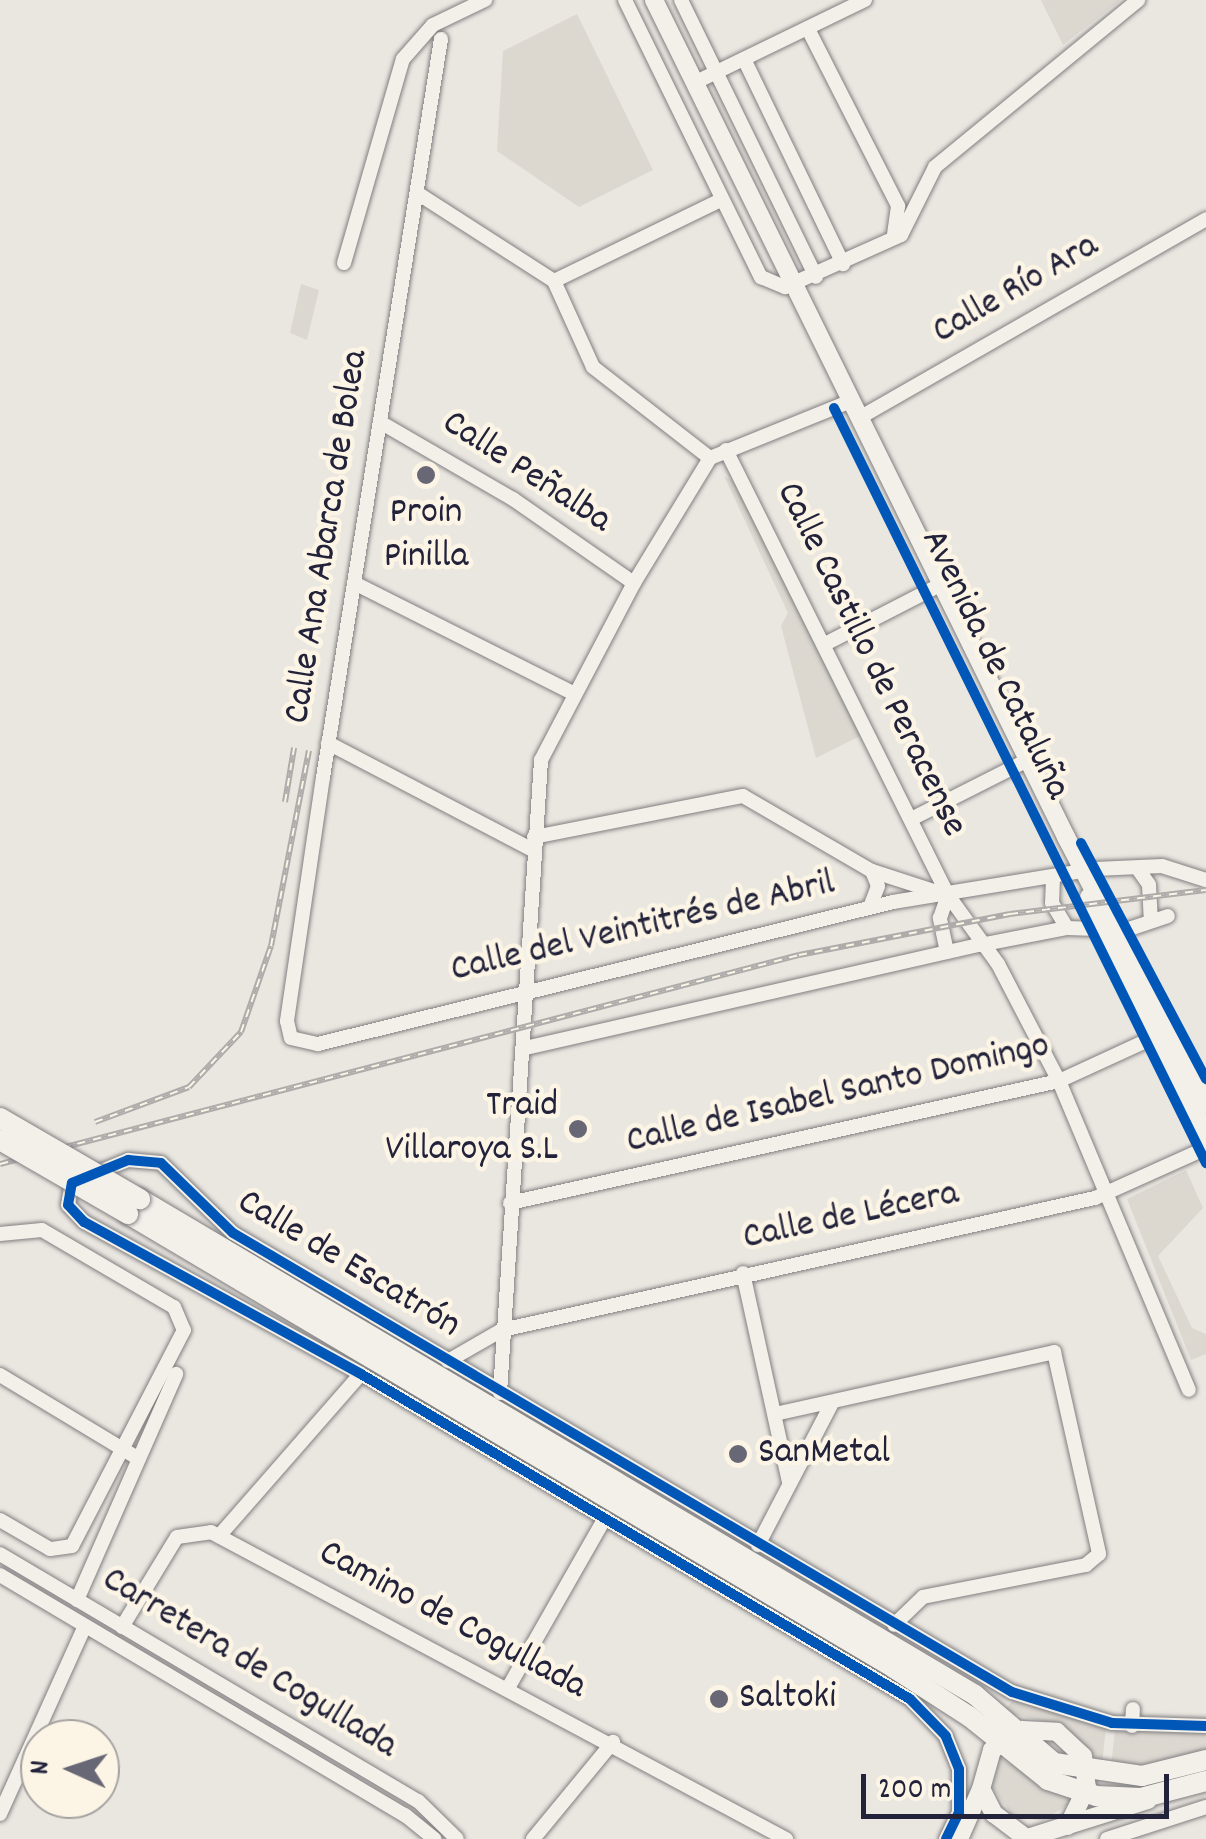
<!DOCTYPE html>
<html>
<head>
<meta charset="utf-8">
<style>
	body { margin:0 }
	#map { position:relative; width:1206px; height:1839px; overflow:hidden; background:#eae7e0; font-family:Dekko,sans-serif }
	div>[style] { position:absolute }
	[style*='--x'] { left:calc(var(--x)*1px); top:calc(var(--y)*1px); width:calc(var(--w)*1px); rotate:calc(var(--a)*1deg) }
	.green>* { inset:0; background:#dcd8d0 }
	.roads { filter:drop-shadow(0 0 2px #807f81) drop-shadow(0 0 2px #807f81) }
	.minor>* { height:14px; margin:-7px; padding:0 7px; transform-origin:7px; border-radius:7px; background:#f3f0ea }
	.major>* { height:18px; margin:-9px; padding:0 9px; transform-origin:9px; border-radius:9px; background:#f3f0ea }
	.highway>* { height:20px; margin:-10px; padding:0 10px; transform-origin:10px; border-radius:10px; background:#f3f0ea }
	.rail>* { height:6px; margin-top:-3px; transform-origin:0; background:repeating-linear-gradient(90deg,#fcf5e5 0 8px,#aeacab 0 16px); box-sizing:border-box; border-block:2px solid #aeacab }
	.bridges { filter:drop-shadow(0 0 2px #807f81) drop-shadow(0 0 2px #807f81) }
	.highway-bridge>* { height:20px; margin:-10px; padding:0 10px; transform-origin:10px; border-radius:10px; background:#f3f0ea }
	.cycleway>* { height:10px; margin:-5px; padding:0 5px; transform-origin:5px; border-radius:5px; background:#0057b8 }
	.dots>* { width:28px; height:28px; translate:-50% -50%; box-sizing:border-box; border:5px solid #fcf5e5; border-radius:50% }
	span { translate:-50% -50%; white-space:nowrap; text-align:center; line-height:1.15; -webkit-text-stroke:9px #fcf5e5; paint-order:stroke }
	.street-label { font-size:38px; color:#22223b }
	.poi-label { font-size:38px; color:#22223b }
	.right { translate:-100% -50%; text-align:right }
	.left { translate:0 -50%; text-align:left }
	.north { position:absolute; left:20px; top:1719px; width:100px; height:100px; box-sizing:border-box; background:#fcf5e5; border:2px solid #a5a1a1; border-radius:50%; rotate:273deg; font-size:28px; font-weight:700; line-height:40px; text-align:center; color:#22223b }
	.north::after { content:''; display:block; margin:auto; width:35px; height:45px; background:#686775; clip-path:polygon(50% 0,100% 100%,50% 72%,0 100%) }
	.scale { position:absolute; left:861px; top:1774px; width:308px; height:45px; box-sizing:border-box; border:5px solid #22223b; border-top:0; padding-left:12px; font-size:30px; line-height:35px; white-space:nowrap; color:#22223b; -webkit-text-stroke:8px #fcf5e5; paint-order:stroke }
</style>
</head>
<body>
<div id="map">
	<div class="green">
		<i style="clip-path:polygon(1041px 0,1121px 0,1063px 45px)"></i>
		<i style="clip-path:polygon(577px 14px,653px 170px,579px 207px,497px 151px,503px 51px)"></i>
		<i style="clip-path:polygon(301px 284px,319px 290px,307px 340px,290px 333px)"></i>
		<i style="clip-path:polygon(724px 476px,737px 483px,862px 735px,816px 758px,781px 626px,788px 613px)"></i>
		<i style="clip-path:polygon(1186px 1170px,1203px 1208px,1158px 1256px,1192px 1328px,1206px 1334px,1206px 1354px,1191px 1360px,1127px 1199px)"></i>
		<i style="clip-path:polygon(1014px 1699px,1106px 1728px,1102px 1764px,1065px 1726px,1003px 1712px)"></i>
		<i style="clip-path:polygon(1115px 1730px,1206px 1732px,1206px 1751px,1143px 1767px,1111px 1767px)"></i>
		<i style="clip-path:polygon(1000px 1758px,1071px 1799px,1070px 1803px,1043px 1821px,1014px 1817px,992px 1787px)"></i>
	</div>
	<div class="roads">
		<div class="minor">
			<i style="--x:625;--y:0;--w:309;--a:63.9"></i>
			<i style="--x:761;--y:277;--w:26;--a:23"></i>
			<i style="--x:785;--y:287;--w:127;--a:-24.1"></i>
			<i style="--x:901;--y:235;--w:76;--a:-63.4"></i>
			<i style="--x:935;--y:167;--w:263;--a:-39.4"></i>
			<i style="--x:681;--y:0;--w:308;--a:64"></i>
			<i style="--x:808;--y:29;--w:199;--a:63"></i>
			<i style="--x:898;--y:206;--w:29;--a:98"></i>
			<i style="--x:441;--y:39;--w:747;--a:99.08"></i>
			<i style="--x:323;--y:777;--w:247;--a:98.4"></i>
			<i style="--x:287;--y:1021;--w:17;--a:77"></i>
			<i style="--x:291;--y:1038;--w:28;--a:13"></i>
			<i style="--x:318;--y:1044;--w:592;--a:-13.87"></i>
			<i style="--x:893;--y:902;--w:205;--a:-9.3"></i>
			<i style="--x:1095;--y:869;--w:67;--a:-2.6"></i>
			<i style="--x:1162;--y:866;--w:46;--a:17.7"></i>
			<i style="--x:744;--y:59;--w:228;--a:64.2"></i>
			<i style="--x:694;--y:83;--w:190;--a:-25.9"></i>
			<i style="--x:417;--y:193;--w:163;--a:32.7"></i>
			<i style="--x:554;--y:281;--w:94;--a:65.6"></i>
			<i style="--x:593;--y:367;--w:148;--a:37.9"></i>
			<i style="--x:344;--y:263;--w:212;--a:-73.9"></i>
			<i style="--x:403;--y:59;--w:45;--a:-48.6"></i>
			<i style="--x:433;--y:25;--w:58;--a:-25.7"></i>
			<i style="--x:554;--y:281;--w:186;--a:-25.9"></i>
			<i style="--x:859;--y:418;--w:400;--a:-29.8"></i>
			<i style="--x:380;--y:422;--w:154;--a:30.1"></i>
			<i style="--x:513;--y:499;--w:147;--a:34.8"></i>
			<i style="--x:726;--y:450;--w:497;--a:63.5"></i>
			<i style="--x:948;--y:895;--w:85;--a:54.1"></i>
			<i style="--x:998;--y:964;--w:132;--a:62.5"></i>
			<i style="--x:1059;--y:1081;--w:335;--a:67.2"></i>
			<i style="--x:354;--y:583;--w:247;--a:26.7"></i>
			<i style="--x:827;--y:643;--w:129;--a:-27.2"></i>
			<i style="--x:328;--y:743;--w:231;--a:27.6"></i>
			<i style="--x:911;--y:819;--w:131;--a:-26.8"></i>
			<i style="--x:534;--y:837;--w:213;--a:-11.1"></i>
			<i style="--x:743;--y:796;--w:149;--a:30.2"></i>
			<i style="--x:872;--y:871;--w:71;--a:17.9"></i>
			<i style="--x:1138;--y:869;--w:19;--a:55"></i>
			<i style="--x:1149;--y:885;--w:33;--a:87"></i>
			<i style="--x:1053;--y:877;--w:26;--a:92"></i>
			<i style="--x:1052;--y:903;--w:29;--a:59"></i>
			<i style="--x:870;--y:907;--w:22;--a:-69"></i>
			<i style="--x:878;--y:886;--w:16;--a:-112"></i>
			<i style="--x:947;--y:952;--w:35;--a:-102"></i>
			<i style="--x:940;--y:918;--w:24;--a:-71"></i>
			<i style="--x:525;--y:1048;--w:467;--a:-12.8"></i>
			<i style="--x:980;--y:945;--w:89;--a:-11.1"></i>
			<i style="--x:1067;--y:928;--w:59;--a:1.9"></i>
			<i style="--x:1126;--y:930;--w:44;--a:-18.4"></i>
			<i style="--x:510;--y:1203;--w:562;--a:-12.53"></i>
			<i style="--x:1059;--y:1081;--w:96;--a:-24.7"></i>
			<i style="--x:1146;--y:1041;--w:21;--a:-47"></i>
			<i style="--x:0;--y:1234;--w:42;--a:-5.4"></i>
			<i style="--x:42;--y:1230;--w:153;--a:30.3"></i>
			<i style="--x:174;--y:1307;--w:25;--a:67"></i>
			<i style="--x:184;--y:1330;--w:243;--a:117.4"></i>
			<i style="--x:72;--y:1546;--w:22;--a:172"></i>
			<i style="--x:50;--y:1549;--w:58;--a:-149.9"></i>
			<i style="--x:743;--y:1273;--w:214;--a:77.6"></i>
			<i style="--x:448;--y:1361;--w:62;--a:-29.9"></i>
			<i style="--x:502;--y:1330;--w:608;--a:-12.55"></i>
			<i style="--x:1095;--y:1198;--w:122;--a:-24.2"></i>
			<i style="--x:0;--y:1375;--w:162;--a:31.1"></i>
			<i style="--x:500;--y:1393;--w:634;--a:-86.29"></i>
			<i style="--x:541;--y:760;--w:200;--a:-62.3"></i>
			<i style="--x:634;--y:583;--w:146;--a:-58.7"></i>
			<i style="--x:710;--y:458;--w:152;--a:-22"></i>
			<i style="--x:775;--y:1414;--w:286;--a:-12.5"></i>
			<i style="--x:1054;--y:1352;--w:207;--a:77.4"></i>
			<i style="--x:1099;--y:1554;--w:17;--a:140"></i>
			<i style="--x:1086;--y:1565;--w:166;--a:168.9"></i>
			<i style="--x:923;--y:1597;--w:40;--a:136"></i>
			<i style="--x:219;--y:1536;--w:215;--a:-48.8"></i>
			<i style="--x:758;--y:1545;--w:158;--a:-62.5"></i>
			<i style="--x:0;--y:1554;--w:486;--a:30.6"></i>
			<i style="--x:418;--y:1801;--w:54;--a:44.3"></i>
			<i style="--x:0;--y:1575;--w:471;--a:30.7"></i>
			<i style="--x:405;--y:1815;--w:38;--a:39"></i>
			<i style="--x:77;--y:1600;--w:247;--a:-66.3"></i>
			<i style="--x:122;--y:1627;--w:105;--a:-58.6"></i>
			<i style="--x:177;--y:1537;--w:34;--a:-8"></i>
			<i style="--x:211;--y:1532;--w:652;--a:28.1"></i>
			<i style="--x:508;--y:1688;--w:196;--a:-60.3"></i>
			<i style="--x:1132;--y:1726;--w:17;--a:-87"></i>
			<i style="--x:0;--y:1814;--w:206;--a:-65.7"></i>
			<i style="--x:533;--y:1839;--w:126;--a:-50.5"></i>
			<i style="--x:946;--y:1839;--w:30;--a:-64"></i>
			<i style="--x:959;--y:1812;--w:43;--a:-90"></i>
			<i style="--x:959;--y:1769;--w:35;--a:-112"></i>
			<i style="--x:946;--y:1736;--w:52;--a:-134.2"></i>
			<i style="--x:910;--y:1699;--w:638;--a:-149.38"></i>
			<i style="--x:361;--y:1374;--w:316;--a:-151.2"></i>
			<i style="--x:84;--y:1222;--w:23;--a:-133"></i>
			<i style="--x:68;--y:1205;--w:22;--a:-80"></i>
			<i style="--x:72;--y:1183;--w:61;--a:-22.3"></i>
			<i style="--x:128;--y:1160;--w:33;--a:5"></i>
			<i style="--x:161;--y:1163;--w:100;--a:44.2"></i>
			<i style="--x:233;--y:1233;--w:904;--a:30.51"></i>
			<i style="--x:1012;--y:1692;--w:105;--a:17.2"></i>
			<i style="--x:1112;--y:1723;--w:94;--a:1.8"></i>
			<i style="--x:1107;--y:1839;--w:104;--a:-17.9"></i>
		</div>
		<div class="major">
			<i style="--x:654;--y:0;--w:933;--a:63.79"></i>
			<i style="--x:1066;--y:837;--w:302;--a:62.4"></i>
			<i style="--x:1089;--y:897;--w:265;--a:63.8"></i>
			<i style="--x:1026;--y:1838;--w:40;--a:-143"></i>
			<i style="--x:994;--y:1814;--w:28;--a:-117"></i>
			<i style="--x:981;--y:1789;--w:41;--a:-74.2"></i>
			<i style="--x:992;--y:1750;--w:36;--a:-34"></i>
			<i style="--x:1022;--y:1730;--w:35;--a:3"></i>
			<i style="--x:1057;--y:1732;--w:35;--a:43"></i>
			<i style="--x:1083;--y:1756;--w:31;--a:83"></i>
			<i style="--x:1087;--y:1787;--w:43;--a:116"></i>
			<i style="--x:959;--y:1839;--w:55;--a:-66.3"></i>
			<i style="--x:1024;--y:1839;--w:130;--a:-17.5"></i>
		</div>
		<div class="highway">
			<i style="--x:140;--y:1199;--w:971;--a:30.71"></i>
			<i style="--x:975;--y:1695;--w:104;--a:40.7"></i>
			<i style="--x:1054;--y:1763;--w:89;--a:8.4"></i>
			<i style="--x:1142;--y:1776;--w:66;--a:-14"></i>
			<i style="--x:128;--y:1214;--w:890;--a:30.65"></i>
			<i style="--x:894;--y:1668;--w:90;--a:32.8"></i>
			<i style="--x:970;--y:1717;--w:100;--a:38.9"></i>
			<i style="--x:1048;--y:1780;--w:51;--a:18.4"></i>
			<i style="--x:1096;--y:1796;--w:45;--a:2.5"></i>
			<i style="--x:1141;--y:1798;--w:67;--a:-14.7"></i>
		</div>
	</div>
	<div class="rail">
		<i style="--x:285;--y:802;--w:55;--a:-80.5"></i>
		<i style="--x:95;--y:1122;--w:100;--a:-20.4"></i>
		<i style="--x:189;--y:1087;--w:76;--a:-46.6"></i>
		<i style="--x:241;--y:1032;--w:91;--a:-70.8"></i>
		<i style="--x:271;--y:946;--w:199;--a:-79"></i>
		<i style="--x:0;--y:1164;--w:826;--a:-14.66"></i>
		<i style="--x:799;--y:955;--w:215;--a:-11"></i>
		<i style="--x:1010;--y:914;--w:197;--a:-7"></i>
	</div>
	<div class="bridges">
		<div class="highway-bridge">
			<i style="--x:0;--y:1118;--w:162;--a:30.1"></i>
			<i style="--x:0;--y:1140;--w:148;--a:30"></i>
		</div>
	</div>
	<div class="cycleway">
		<i style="--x:834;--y:408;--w:842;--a:63.77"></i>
		<i style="--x:1081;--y:843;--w:267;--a:62.1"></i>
		<i style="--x:946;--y:1839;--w:30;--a:-64"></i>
		<i style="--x:959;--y:1812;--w:43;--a:-90"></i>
		<i style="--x:959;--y:1769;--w:35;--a:-112"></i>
		<i style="--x:946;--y:1736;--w:52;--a:-134.2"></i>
		<i style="--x:910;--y:1699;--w:638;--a:-149.38"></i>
		<i style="--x:361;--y:1374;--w:316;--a:-151.2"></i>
		<i style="--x:84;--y:1222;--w:23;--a:-133"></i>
		<i style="--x:68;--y:1205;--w:22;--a:-80"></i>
		<i style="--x:72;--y:1183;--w:61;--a:-22.3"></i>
		<i style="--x:128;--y:1160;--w:33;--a:5"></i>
		<i style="--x:161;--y:1163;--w:100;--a:44.2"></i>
		<i style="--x:233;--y:1233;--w:904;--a:30.51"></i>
		<i style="--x:1012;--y:1692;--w:105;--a:17.2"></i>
		<i style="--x:1112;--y:1723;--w:94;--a:1.8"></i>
	</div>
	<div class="dots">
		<i style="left:426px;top:475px;background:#686775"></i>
		<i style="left:578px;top:1129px;background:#686775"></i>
		<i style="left:738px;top:1454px;background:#686775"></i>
		<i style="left:719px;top:1699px;background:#686775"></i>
	</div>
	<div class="street-label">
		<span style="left:1016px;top:290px;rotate:-30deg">Calle Río Ara</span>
		<span style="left:526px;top:473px;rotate:33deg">Calle Peñalba</span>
		<span style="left:328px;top:537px;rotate:-81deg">Calle Ana Abarca de Bolea</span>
		<span style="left:870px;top:660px;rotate:64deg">Calle Castillo de Peracense</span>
		<span style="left:994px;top:665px;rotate:64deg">Avenida de Cataluña</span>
		<span style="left:643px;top:928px;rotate:-13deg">Calle del Veintitrés de Abril</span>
		<span style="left:838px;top:1095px;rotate:-13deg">Calle de Isabel Santo Domingo</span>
		<span style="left:851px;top:1217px;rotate:-12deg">Calle de Lécera</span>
		<span style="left:348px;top:1265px;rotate:31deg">Calle de Escatrón</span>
		<span style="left:452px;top:1621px;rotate:28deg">Camino de Cogullada</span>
		<span style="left:249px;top:1664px;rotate:31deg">Carretera de Cogullada</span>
	</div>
	<div class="poi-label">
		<span style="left:426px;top:536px">Proin<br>Pinilla</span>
		<span class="right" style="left:558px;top:1129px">Traid<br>Villaroya S.L</span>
		<span class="left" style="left:758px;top:1454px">SanMetal</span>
		<span class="left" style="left:739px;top:1699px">Saltoki</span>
	</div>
	<div class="north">N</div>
	<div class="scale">200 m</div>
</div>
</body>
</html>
